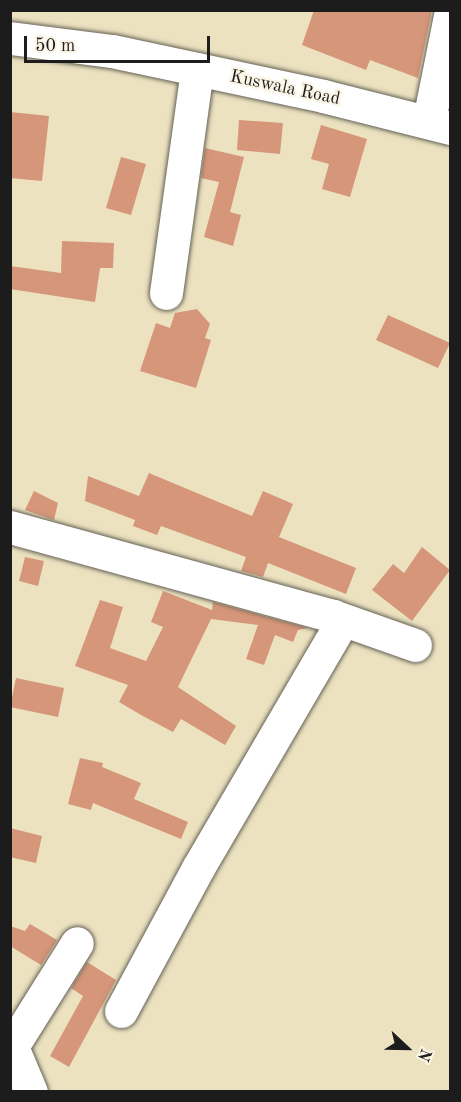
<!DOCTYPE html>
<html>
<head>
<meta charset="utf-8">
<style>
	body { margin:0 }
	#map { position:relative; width:461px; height:1102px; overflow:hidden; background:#ece2c0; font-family:"Old Standard TT",serif }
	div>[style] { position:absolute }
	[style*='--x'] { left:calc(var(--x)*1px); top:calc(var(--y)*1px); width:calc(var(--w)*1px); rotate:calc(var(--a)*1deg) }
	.building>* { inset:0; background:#d59679 }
	.roads { filter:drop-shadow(0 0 2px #656155) drop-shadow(0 0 2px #656155) }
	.minor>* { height:33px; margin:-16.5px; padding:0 16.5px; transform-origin:16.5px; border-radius:16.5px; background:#fff }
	span { translate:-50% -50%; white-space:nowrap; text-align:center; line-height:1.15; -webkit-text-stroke:4.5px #fcf5e5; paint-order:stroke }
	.street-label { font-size:18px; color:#1c1c1c }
	.frame { position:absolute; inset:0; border:12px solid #1c1c1c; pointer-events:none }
	.north { position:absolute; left:377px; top:1018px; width:60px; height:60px; -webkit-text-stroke:4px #fcf5e5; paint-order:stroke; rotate:112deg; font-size:16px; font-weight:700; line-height:24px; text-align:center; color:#1c1c1c }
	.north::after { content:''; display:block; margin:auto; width:21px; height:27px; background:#1c1c1c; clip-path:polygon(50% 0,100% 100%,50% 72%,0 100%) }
	.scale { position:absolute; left:24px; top:36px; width:186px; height:27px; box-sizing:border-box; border:3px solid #1c1c1c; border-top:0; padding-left:8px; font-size:18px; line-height:21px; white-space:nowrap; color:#1c1c1c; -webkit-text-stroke:4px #fcf5e5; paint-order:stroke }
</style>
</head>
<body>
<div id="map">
	<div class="building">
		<i style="clip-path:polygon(314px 10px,432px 10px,418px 78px,370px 60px,366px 70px,302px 45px)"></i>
		<i style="clip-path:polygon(10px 112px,49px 116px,42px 181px,10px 178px)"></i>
		<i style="clip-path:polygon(239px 120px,283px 123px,280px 154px,237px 150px)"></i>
		<i style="clip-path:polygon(321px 125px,367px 139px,350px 197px,322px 189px,329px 164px,311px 159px)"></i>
		<i style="clip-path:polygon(205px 148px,244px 157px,230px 212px,241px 215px,233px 246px,204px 237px,219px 182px,201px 178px)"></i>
		<i style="clip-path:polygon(121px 157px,146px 164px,131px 215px,106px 208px)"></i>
		<i style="clip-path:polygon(62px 241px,114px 243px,113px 268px,100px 268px,95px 302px,10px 289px,10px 266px,61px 273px)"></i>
		<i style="clip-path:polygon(197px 309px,210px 324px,205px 338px,211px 340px,196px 388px,140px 371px,156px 323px,170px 328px,175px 313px)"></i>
		<i style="clip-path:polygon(388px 315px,450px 343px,438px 368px,376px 340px)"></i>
		<i style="clip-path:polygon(149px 473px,252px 516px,263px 491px,293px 504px,279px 537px,356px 568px,346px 594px,268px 563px,263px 577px,241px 571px,246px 557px,161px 526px,157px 535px,133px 526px,135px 520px,85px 501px,88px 476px,139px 496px)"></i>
		<i style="clip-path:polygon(34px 491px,58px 503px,54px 520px,25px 510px)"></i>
		<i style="clip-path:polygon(422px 547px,450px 570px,412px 621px,372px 590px,393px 564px,404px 573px)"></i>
		<i style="clip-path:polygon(25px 557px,44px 561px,38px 586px,19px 581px)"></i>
		<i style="clip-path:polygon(163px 591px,212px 610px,213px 602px,308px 628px,298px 630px,293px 642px,275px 635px,264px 665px,246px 659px,258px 625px,211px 619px,178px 687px,236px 726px,225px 745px,181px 719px,173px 732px,141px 715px,119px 702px,128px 685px,75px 666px,100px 600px,123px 607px,110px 648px,146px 661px,163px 627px,151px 622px)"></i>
		<i style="clip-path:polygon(16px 678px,64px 688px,58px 717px,10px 707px)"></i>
		<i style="clip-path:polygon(80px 758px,103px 763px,102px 767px,141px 783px,134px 799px,188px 822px,181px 839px,93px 803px,91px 810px,68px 804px)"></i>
		<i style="clip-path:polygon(10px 828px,42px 836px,36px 863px,10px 857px)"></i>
		<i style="clip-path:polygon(30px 924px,57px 940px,41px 965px,10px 946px,10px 926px,25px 931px)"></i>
		<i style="clip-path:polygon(87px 962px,116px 980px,69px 1067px,50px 1056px,83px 996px,71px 988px)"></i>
	</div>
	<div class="roads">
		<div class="minor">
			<i style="--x:10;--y:38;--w:103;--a:7.3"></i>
			<i style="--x:112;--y:51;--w:216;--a:12"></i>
			<i style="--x:323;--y:96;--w:131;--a:14.1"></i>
			<i style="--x:429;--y:120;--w:106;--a:-78.6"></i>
			<i style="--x:166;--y:293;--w:226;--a:-82.1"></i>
			<i style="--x:10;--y:527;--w:335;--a:15.4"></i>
			<i style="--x:333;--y:616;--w:87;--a:19.5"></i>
			<i style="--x:121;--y:1011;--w:162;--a:-61.7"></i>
			<i style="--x:198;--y:868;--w:279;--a:-59.7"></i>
			<i style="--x:339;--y:627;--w:13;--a:-119"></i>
			<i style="--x:10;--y:1042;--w:54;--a:67.2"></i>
			<i style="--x:13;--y:1045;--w:120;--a:-57.9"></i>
		</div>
	</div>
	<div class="street-label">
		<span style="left:285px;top:88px;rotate:12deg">Kuswala Road</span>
	</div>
	<div class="frame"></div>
	<div class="north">N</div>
	<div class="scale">50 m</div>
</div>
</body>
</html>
